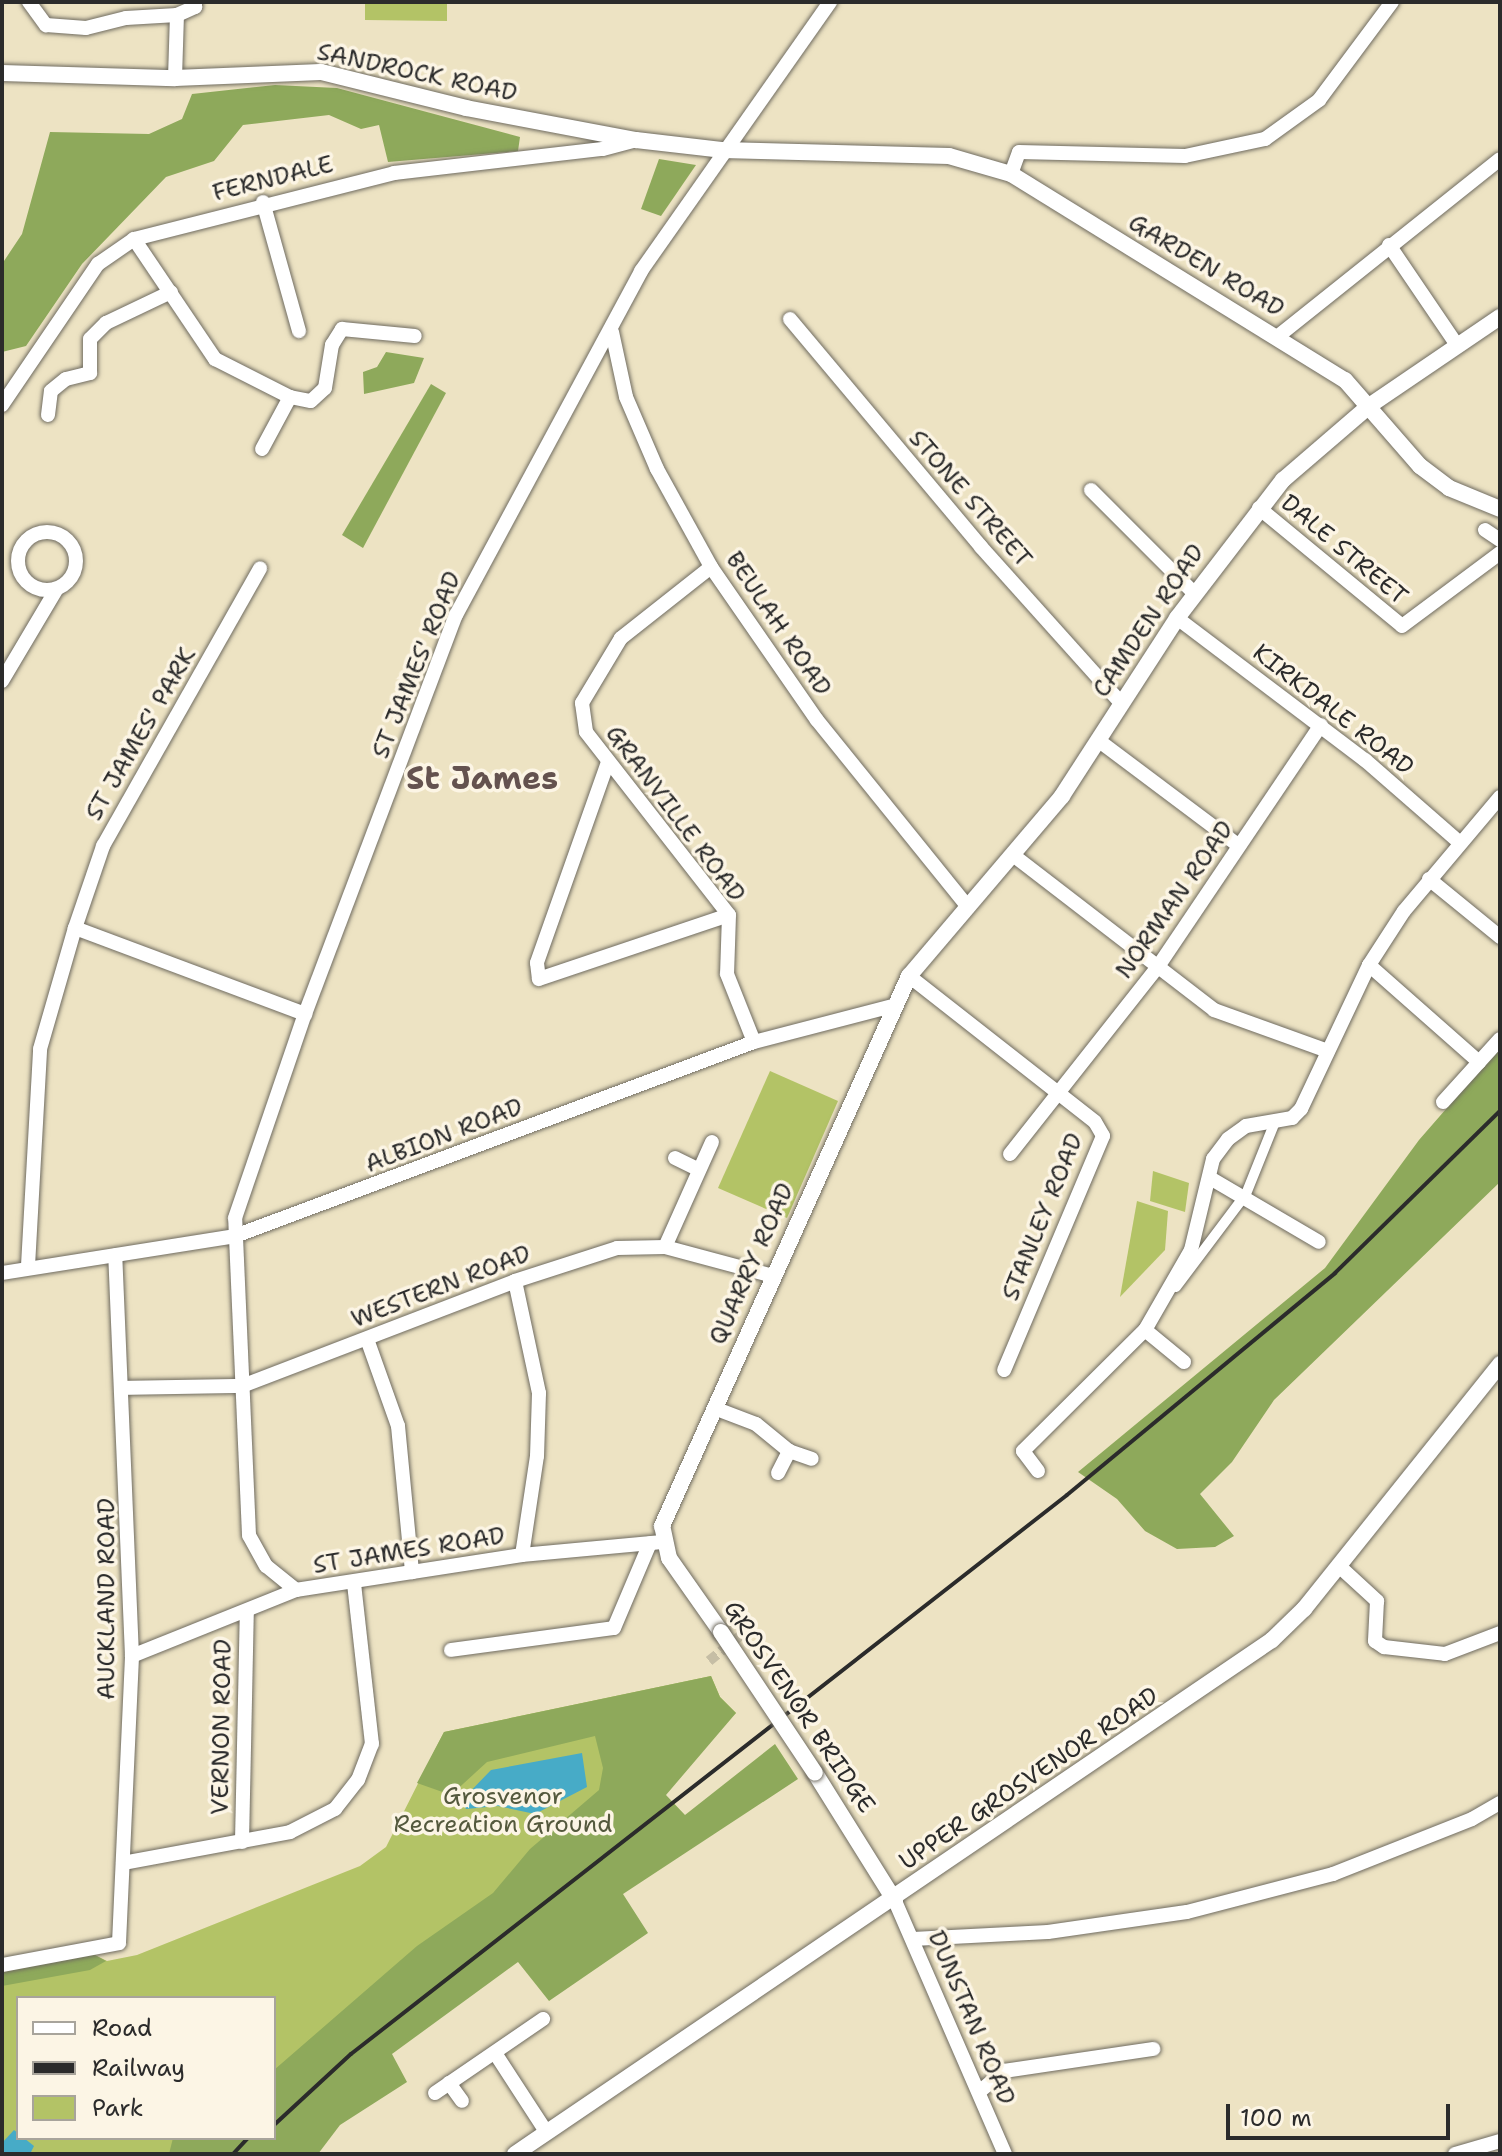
<!DOCTYPE html>
<html>
<head>
<meta charset="utf-8">
<style>
	body { margin:0 }
	#map { position:relative; width:1502px; height:2156px; overflow:hidden; background:#ede3c3; font-family:"Shantell Sans",sans-serif }
	div>[style] { position:absolute }
	[style*='--x'] { left:calc(var(--x)*1px); top:calc(var(--y)*1px); width:calc(var(--w)*1px); rotate:calc(var(--a)*1deg) }
	.green>* { inset:0; background:#b3c366 }
	.forest>* { inset:0; background:#8ea95b }
	.water>* { inset:0; background:#47abc7 }
	.pedestrian-tunnel>* { height:10px; margin-top:-5px; transform-origin:0; background:repeating-linear-gradient(90deg,#c6bea5 0 10px,transparent 0 15px) }
	.roads { filter:drop-shadow(0 0 2px #6f6b60) drop-shadow(0 0 2px #6f6b60) }
	.pedestrian>* { height:10px; margin:-5px; padding:0 5px; transform-origin:5px; border-radius:5px; background:#fff }
	.minor>* { height:14px; margin:-7px; padding:0 7px; transform-origin:7px; border-radius:7px; background:#fff }
	.minor>.ring { margin:-7px; padding:0; box-sizing:content-box; background:none; border:14px solid #fff; border-radius:50% }
	.tertiary>* { height:16px; margin:-8px; padding:0 8px; transform-origin:8px; border-radius:8px; background:#fff }
	.rail>* { height:4px; margin:-2px; padding:0 2px; transform-origin:2px; border-radius:2px; background:#2b2b2b }
	.bridges { filter:drop-shadow(0 0 2px #6f6b60) drop-shadow(0 0 2px #6f6b60) }
	.tertiary-bridge>* { height:16px; margin:-8px; padding:0 8px; transform-origin:8px; border-radius:8px; background:#fff }
	span { translate:-50% -50%; white-space:nowrap; text-align:center; line-height:1.15; -webkit-text-stroke:7px #fcf5e5; paint-order:stroke }
	.street-label { font-size:24px; color:#2b2b2b }
	.park-label { font-size:24px; color:#54593d }
	.district-label { font-size:32px; color:#64524f; font-weight:700 }
	.frame { position:absolute; inset:0; border:4px solid #2b2b2b; pointer-events:none }
	.legend { position:absolute; left:16px; top:1996px; width:260px; height:144px; box-sizing:border-box; background:#fcf5e5; border:2px solid #a8a49b; margin:0; padding:10px 14px; list-style:none; font-size:24px; color:#2b2b2b }
	.legend li { display:flex; align-items:center; gap:16px; height:40px }
	.legend b { width:40px; border:2px solid #a8a49b }
	.scale { position:absolute; left:1226px; top:2104px; width:224px; height:36px; box-sizing:border-box; border:4px solid #2b2b2b; border-top:0; padding-left:10px; font-size:24px; line-height:28px; white-space:nowrap; color:#2b2b2b; -webkit-text-stroke:6px #fcf5e5; paint-order:stroke }
</style>
</head>
<body>
<div id="map">
	<div class="green">
		<i style="clip-path:polygon(365px 2px,447px 2px,447px 21px,365px 20px)"></i>
		<i style="clip-path:polygon(770px 1071px,838px 1101px,787px 1218px,718px 1188px)"></i>
		<i style="clip-path:polygon(1153px 1171px,1189px 1183px,1185px 1212px,1150px 1201px)"></i>
		<i style="clip-path:polygon(1137px 1201px,1168px 1211px,1165px 1250px,1120px 1297px)"></i>
		<i style="clip-path:polygon(711px 1676px,720px 1697px,736px 1713px,274px 2114px,274px 1998px,18px 1998px,18px 2138px,248px 2138px,231px 2154px,2px 2154px,2px 1972px,93px 1954px,107px 1961px,137px 1955px,360px 1866px,386px 1847px,444px 1732px)"></i>
	</div>
	<div class="forest">
		<i style="clip-path:polygon(275px 85px,337px 88px,520px 137px,518px 151px,388px 162px,379px 125px,361px 129px,329px 115px,243px 125px,214px 161px,166px 177px,82px 264px,26px 346px,2px 352px,2px 264px,22px 234px,50px 132px,149px 134px,182px 119px,192px 94px)"></i>
		<i style="clip-path:polygon(659px 159px,696px 165px,661px 216px,641px 209px)"></i>
		<i style="clip-path:polygon(386px 352px,424px 358px,414px 383px,364px 394px,363px 372px,377px 367px)"></i>
		<i style="clip-path:polygon(431px 384px,446px 393px,363px 548px,342px 535px)"></i>
		<i style="clip-path:polygon(1500px 1047px,1500px 1182px,1274px 1400px,1232px 1462px,1200px 1494px,1234px 1536px,1215px 1547px,1177px 1549px,1145px 1531px,1117px 1499px,1078px 1472px,1325px 1268px,1419px 1140px)"></i>
		<i style="clip-path:polygon(711px 1676px,720px 1697px,736px 1713px,666px 1795px,685px 1815px,775px 1744px,798px 1779px,623px 1894px,648px 1933px,549px 2001px,518px 1962px,392px 2054px,407px 2082px,340px 2125px,318px 2154px,169px 2154px,173px 2138px,274px 2138px,274px 2070px,417px 1946px,493px 1893px,530px 1849px,599px 1790px,603px 1768px,595px 1736px,487px 1762px,451px 1795px,417px 1783px,444px 1732px)"></i>
		<i style="clip-path:polygon(93px 1954px,106px 1961px,90px 1970px,2px 1986px,2px 1972px)"></i>
	</div>
	<div class="water">
		<i style="clip-path:polygon(582px 1753px,587px 1787px,535px 1814px,498px 1806px,466px 1809px,462px 1800px,491px 1770px)"></i>
		<i style="clip-path:polygon(14px 2130px,34px 2146px,30px 2154px,2px 2154px,2px 2143px)"></i>
	</div>
	<div class="pedestrian-tunnel">
		<i style="--x:709;--y:1661;--w:54;--a:-39"></i>
	</div>
	<div class="roads">
		<div class="pedestrian">
			<i style="--x:1176;--y:1287;--w:116;--a:-53"></i>
			<i style="--x:1246;--y:1194;--w:78;--a:-68.1"></i>
		</div>
		<div class="minor">
			<i style="--x:29;--y:2;--w:29;--a:54"></i>
			<i style="--x:46;--y:25;--w:40;--a:4.3"></i>
			<i style="--x:86;--y:28;--w:41;--a:-14"></i>
			<i style="--x:126;--y:18;--w:51;--a:-3.4"></i>
			<i style="--x:175;--y:78;--w:63;--a:-88.2"></i>
			<i style="--x:177;--y:15;--w:20;--a:-24"></i>
			<i style="--x:195;--y:7;--w:5;--a:-90"></i>
			<i style="--x:1011;--y:174;--w:23;--a:-70"></i>
			<i style="--x:1019;--y:152;--w:166;--a:1.4"></i>
			<i style="--x:1185;--y:156;--w:82;--a:-12"></i>
			<i style="--x:1265;--y:139;--w:67;--a:-35.8"></i>
			<i style="--x:1319;--y:100;--w:122;--a:-53.3"></i>
			<i style="--x:263;--y:202;--w:134;--a:74.4"></i>
			<i style="--x:134;--y:239;--w:145;--a:56"></i>
			<i style="--x:215;--y:359;--w:84;--a:26.9"></i>
			<i style="--x:290;--y:397;--w:59;--a:118.3"></i>
			<i style="--x:1389;--y:245;--w:121;--a:55.8"></i>
			<i style="--x:790;--y:319;--w:297;--a:50"></i>
			<i style="--x:981;--y:547;--w:210;--a:48.1"></i>
			<i style="--x:612;--y:332;--w:66;--a:77.8"></i>
			<i style="--x:626;--y:397;--w:78;--a:66.7"></i>
			<i style="--x:657;--y:469;--w:112;--a:61.1"></i>
			<i style="--x:711;--y:567;--w:186;--a:55.3"></i>
			<i style="--x:817;--y:720;--w:240;--a:51.1"></i>
			<i style="--x:1277;--y:337;--w:285;--a:-38.6"></i>
			<i style="--x:290;--y:397;--w:21;--a:11"></i>
			<i style="--x:311;--y:401;--w:19;--a:-43"></i>
			<i style="--x:325;--y:388;--w:44;--a:-80.8"></i>
			<i style="--x:332;--y:345;--w:19;--a:-58"></i>
			<i style="--x:342;--y:329;--w:73;--a:5.5"></i>
			<i style="--x:2;--y:405;--w:171;--a:-55.8"></i>
			<i style="--x:98;--y:264;--w:44;--a:-34.8"></i>
			<i style="--x:134;--y:239;--w:268;--a:-14.2"></i>
			<i style="--x:394;--y:173;--w:210;--a:-6.6"></i>
			<i style="--x:603;--y:149;--w:34;--a:-15"></i>
			<i style="--x:48;--y:415;--w:24;--a:-83"></i>
			<i style="--x:51;--y:391;--w:19;--a:-39"></i>
			<i style="--x:66;--y:379;--w:25;--a:-14"></i>
			<i style="--x:90;--y:373;--w:34;--a:-90"></i>
			<i style="--x:90;--y:339;--w:23;--a:-45"></i>
			<i style="--x:106;--y:323;--w:72;--a:-25.5"></i>
			<i style="--x:1091;--y:490;--w:146;--a:45"></i>
			<i style="--x:1259;--y:508;--w:185;--a:39.5"></i>
			<i style="--x:1402;--y:626;--w:122;--a:-36.7"></i>
			<i style="--x:1485;--y:530;--w:18;--a:34"></i>
			<i class="ring" style="left:18px;top:532px;width:44px;height:44px"></i>
			<i style="--x:711;--y:567;--w:115;--a:141.7"></i>
			<i style="--x:621;--y:638;--w:76;--a:121"></i>
			<i style="--x:582;--y:703;--w:29;--a:82"></i>
			<i style="--x:586;--y:732;--w:232;--a:52"></i>
			<i style="--x:729;--y:915;--w:59;--a:91.9"></i>
			<i style="--x:727;--y:974;--w:73;--a:68.3"></i>
			<i style="--x:1177;--y:618;--w:236;--a:37.1"></i>
			<i style="--x:1365;--y:760;--w:123;--a:41.1"></i>
			<i style="--x:2;--y:681;--w:106;--a:-59.3"></i>
			<i style="--x:1098;--y:740;--w:176;--a:36.9"></i>
			<i style="--x:608;--y:762;--w:213;--a:109.5"></i>
			<i style="--x:537;--y:963;--w:16;--a:83"></i>
			<i style="--x:539;--y:979;--w:200;--a:-18.6"></i>
			<i style="--x:1013;--y:855;--w:254;--a:37.6"></i>
			<i style="--x:1214;--y:1010;--w:121;--a:19.8"></i>
			<i style="--x:1429;--y:879;--w:92;--a:39.2"></i>
			<i style="--x:75;--y:928;--w:246;--a:20.5"></i>
			<i style="--x:1369;--y:965;--w:147;--a:41.4"></i>
			<i style="--x:909;--y:976;--w:236;--a:38.1"></i>
			<i style="--x:1095;--y:1122;--w:16;--a:60"></i>
			<i style="--x:1103;--y:1136;--w:254;--a:112.9"></i>
			<i style="--x:1443;--y:1102;--w:85;--a:-47.9"></i>
			<i style="--x:1010;--y:1154;--w:237;--a:-51.7"></i>
			<i style="--x:1157;--y:968;--w:293;--a:-56"></i>
			<i style="--x:675;--y:1158;--w:25;--a:26"></i>
			<i style="--x:1210;--y:1178;--w:126;--a:30.4"></i>
			<i style="--x:665;--y:1247;--w:115;--a:-65.9"></i>
			<i style="--x:28;--y:1266;--w:217;--a:-86.8"></i>
			<i style="--x:40;--y:1049;--w:126;--a:-73.9"></i>
			<i style="--x:75;--y:928;--w:87;--a:-71.1"></i>
			<i style="--x:103;--y:846;--w:319;--a:-60.5"></i>
			<i style="--x:2;--y:1273;--w:236;--a:-9"></i>
			<i style="--x:235;--y:1236;--w:554;--a:-20.5"></i>
			<i style="--x:754;--y:1042;--w:143;--a:-14.6"></i>
			<i style="--x:515;--y:1281;--w:115;--a:77.9"></i>
			<i style="--x:539;--y:1393;--w:63;--a:91.8"></i>
			<i style="--x:537;--y:1456;--w:100;--a:98.6"></i>
			<i style="--x:367;--y:1339;--w:92;--a:70.4"></i>
			<i style="--x:398;--y:1426;--w:147;--a:84.5"></i>
			<i style="--x:1184;--y:1362;--w:50;--a:-140.6"></i>
			<i style="--x:1145;--y:1330;--w:92;--a:-60.1"></i>
			<i style="--x:1191;--y:1250;--w:94;--a:-76.4"></i>
			<i style="--x:1213;--y:1159;--w:25;--a:-53"></i>
			<i style="--x:1228;--y:1139;--w:22;--a:-36"></i>
			<i style="--x:1246;--y:1126;--w:47;--a:-9.9"></i>
			<i style="--x:1292;--y:1118;--w:13;--a:-45"></i>
			<i style="--x:1301;--y:1109;--w:159;--a:-64.7"></i>
			<i style="--x:1369;--y:965;--w:64;--a:-57.1"></i>
			<i style="--x:1404;--y:911;--w:149;--a:-49.9"></i>
			<i style="--x:124;--y:1388;--w:118;--a:-1"></i>
			<i style="--x:242;--y:1386;--w:292;--a:-21"></i>
			<i style="--x:515;--y:1281;--w:107;--a:-17.9"></i>
			<i style="--x:617;--y:1248;--w:48;--a:-1.2"></i>
			<i style="--x:665;--y:1247;--w:112;--a:15"></i>
			<i style="--x:714;--y:1408;--w:45;--a:20.9"></i>
			<i style="--x:756;--y:1424;--w:43;--a:39.3"></i>
			<i style="--x:789;--y:1451;--w:24;--a:19"></i>
			<i style="--x:1038;--y:1471;--w:25;--a:-127"></i>
			<i style="--x:1023;--y:1451;--w:172;--a:-44.8"></i>
			<i style="--x:778;--y:1473;--w:25;--a:-63"></i>
			<i style="--x:662;--y:1542;--w:141;--a:174.7"></i>
			<i style="--x:522;--y:1555;--w:229;--a:171.2"></i>
			<i style="--x:296;--y:1590;--w:38;--a:-141"></i>
			<i style="--x:266;--y:1566;--w:35;--a:-119"></i>
			<i style="--x:249;--y:1535;--w:317;--a:-92.5"></i>
			<i style="--x:235;--y:1218;--w:216;--a:-71.1"></i>
			<i style="--x:305;--y:1014;--w:427;--a:-69.3"></i>
			<i style="--x:456;--y:615;--w:391;--a:-61.7"></i>
			<i style="--x:641;--y:271;--w:329;--a:-54.9"></i>
			<i style="--x:1339;--y:1566;--w:52;--a:42.6"></i>
			<i style="--x:1377;--y:1601;--w:40;--a:92.9"></i>
			<i style="--x:1375;--y:1641;--w:11;--a:34"></i>
			<i style="--x:1384;--y:1647;--w:61;--a:6.5"></i>
			<i style="--x:1445;--y:1654;--w:59;--a:-20.9"></i>
			<i style="--x:451;--y:1650;--w:164;--a:-7.7"></i>
			<i style="--x:614;--y:1628;--w:92;--a:-67"></i>
			<i style="--x:132;--y:1656;--w:177;--a:-21.9"></i>
			<i style="--x:242;--y:1842;--w:230;--a:-88.8"></i>
			<i style="--x:123;--y:1863;--w:170;--a:-10.5"></i>
			<i style="--x:290;--y:1832;--w:51;--a:-27.1"></i>
			<i style="--x:335;--y:1809;--w:37;--a:-52"></i>
			<i style="--x:358;--y:1780;--w:39;--a:-69"></i>
			<i style="--x:372;--y:1744;--w:162;--a:-96.4"></i>
			<i style="--x:895;--y:1901;--w:276;--a:66.5"></i>
			<i style="--x:913;--y:1939;--w:135;--a:-3"></i>
			<i style="--x:1048;--y:1932;--w:140;--a:-8.2"></i>
			<i style="--x:1187;--y:1912;--w:151;--a:-14.6"></i>
			<i style="--x:1333;--y:1874;--w:149;--a:-21.6"></i>
			<i style="--x:1472;--y:1819;--w:32;--a:-30"></i>
			<i style="--x:2;--y:1965;--w:119;--a:-10.6"></i>
			<i style="--x:119;--y:1943;--w:287;--a:-87.4"></i>
			<i style="--x:132;--y:1656;--w:401;--a:-92.4"></i>
			<i style="--x:495;--y:2053;--w:92;--a:57"></i>
			<i style="--x:449;--y:2083;--w:22;--a:54"></i>
			<i style="--x:979;--y:2092;--w:33;--a:-40"></i>
			<i style="--x:1004;--y:2071;--w:151;--a:-8.4"></i>
			<i style="--x:435;--y:2093;--w:131;--a:-34.4"></i>
			<i style="--x:1455;--y:2154;--w:47;--a:-16.1"></i>
		</div>
		<div class="tertiary">
			<i style="--x:2;--y:73;--w:173;--a:1.7"></i>
			<i style="--x:175;--y:78;--w:146;--a:-2.4"></i>
			<i style="--x:321;--y:72;--w:149;--a:13.9"></i>
			<i style="--x:466;--y:108;--w:173;--a:10.7"></i>
			<i style="--x:636;--y:140;--w:88;--a:6.6"></i>
			<i style="--x:723;--y:150;--w:226;--a:1.5"></i>
			<i style="--x:949;--y:156;--w:65;--a:16.2"></i>
			<i style="--x:1011;--y:174;--w:392;--a:31.7"></i>
			<i style="--x:1345;--y:380;--w:114;--a:48.9"></i>
			<i style="--x:1420;--y:466;--w:36;--a:37"></i>
			<i style="--x:1449;--y:488;--w:55;--a:22.4"></i>
			<i style="--x:721;--y:1632;--w:90;--a:-125.1"></i>
			<i style="--x:669;--y:1558;--w:33;--a:-102"></i>
			<i style="--x:662;--y:1526;--w:603;--a:-65.82"></i>
			<i style="--x:909;--y:976;--w:236;--a:-49.6"></i>
			<i style="--x:1062;--y:796;--w:212;--a:-57.1"></i>
			<i style="--x:1177;--y:618;--w:174;--a:-52.5"></i>
			<i style="--x:1283;--y:480;--w:113;--a:-40.7"></i>
			<i style="--x:1369;--y:406;--w:158;--a:-34.2"></i>
			<i style="--x:815;--y:1773;--w:151;--a:58"></i>
			<i style="--x:515;--y:2154;--w:915;--a:-34.18"></i>
			<i style="--x:1272;--y:1640;--w:45;--a:-44.1"></i>
			<i style="--x:1304;--y:1609;--w:314;--a:-51.3"></i>
		</div>
	</div>
	<div class="rail">
		<i style="--x:274;--y:2125;--w:105;--a:-42.7"></i>
		<i style="--x:351;--y:2054;--w:908;--a:-37.98"></i>
		<i style="--x:1067;--y:1495;--w:348;--a:-39.6"></i>
		<i style="--x:1335;--y:1273;--w:231;--a:-44.5"></i>
		<i style="--x:233;--y:2154;--w:22;--a:-47"></i>
	</div>
	<div class="bridges">
		<div class="tertiary-bridge">
			<i style="--x:721;--y:1632;--w:169;--a:56.3"></i>
		</div>
	</div>
	<div class="street-label">
		<span style="left:417px;top:73px;rotate:12deg">SANDROCK ROAD</span>
		<span style="left:273px;top:179px;rotate:-14deg">FERNDALE</span>
		<span style="left:1206px;top:266px;rotate:31deg">GARDEN ROAD</span>
		<span style="left:970px;top:499px;rotate:49deg">STONE STREET</span>
		<span style="left:1344px;top:550px;rotate:40deg">DALE STREET</span>
		<span style="left:1149px;top:621px;rotate:-56deg">CAMDEN ROAD</span>
		<span style="left:778px;top:624px;rotate:56deg">BEULAH ROAD</span>
		<span style="left:417px;top:665px;rotate:-68deg">ST JAMES' ROAD</span>
		<span style="left:1333px;top:710px;rotate:38deg">KIRKDALE ROAD</span>
		<span style="left:141px;top:734px;rotate:-60deg">ST JAMES' PARK</span>
		<span style="left:675px;top:814px;rotate:53deg">GRANVILLE ROAD</span>
		<span style="left:1175px;top:900px;rotate:-55deg">NORMAN ROAD</span>
		<span style="left:444px;top:1136px;rotate:-21deg">ALBION ROAD</span>
		<span style="left:1043px;top:1217px;rotate:-68deg">STANLEY ROAD</span>
		<span style="left:752px;top:1264px;rotate:-66deg">QUARRY ROAD</span>
		<span style="left:441px;top:1287px;rotate:-21deg">WESTERN ROAD</span>
		<span style="left:409px;top:1551px;rotate:-9deg">ST JAMES ROAD</span>
		<span style="left:107px;top:1599px;rotate:-90deg">AUCKLAND ROAD</span>
		<span style="left:799px;top:1707px;rotate:56deg">GROSVENOR BRIDGE</span>
		<span style="left:222px;top:1727px;rotate:-89deg">VERNON ROAD</span>
		<span style="left:1029px;top:1779px;rotate:-34deg">UPPER GROSVENOR ROAD</span>
		<span style="left:971px;top:2018px;rotate:67deg">DUNSTAN ROAD</span>
	</div>
	<div class="park-label">
		<span style="left:503px;top:1811px">Grosvenor<br>Recreation Ground</span>
	</div>
	<div class="district-label">
		<span style="left:482px;top:778px">St James</span>
	</div>
	<div class="frame"></div>
	<ul class="legend">
	<li><b style="height:10px;background:#fff"></b>Road</li>
	<li><b style="height:10px;background:#2b2b2b"></b>Railway</li>
	<li><b style="height:22px;background:#b3c366"></b>Park</li>
	</ul>
	<div class="scale">100 m</div>
</div>
</body>
</html>
